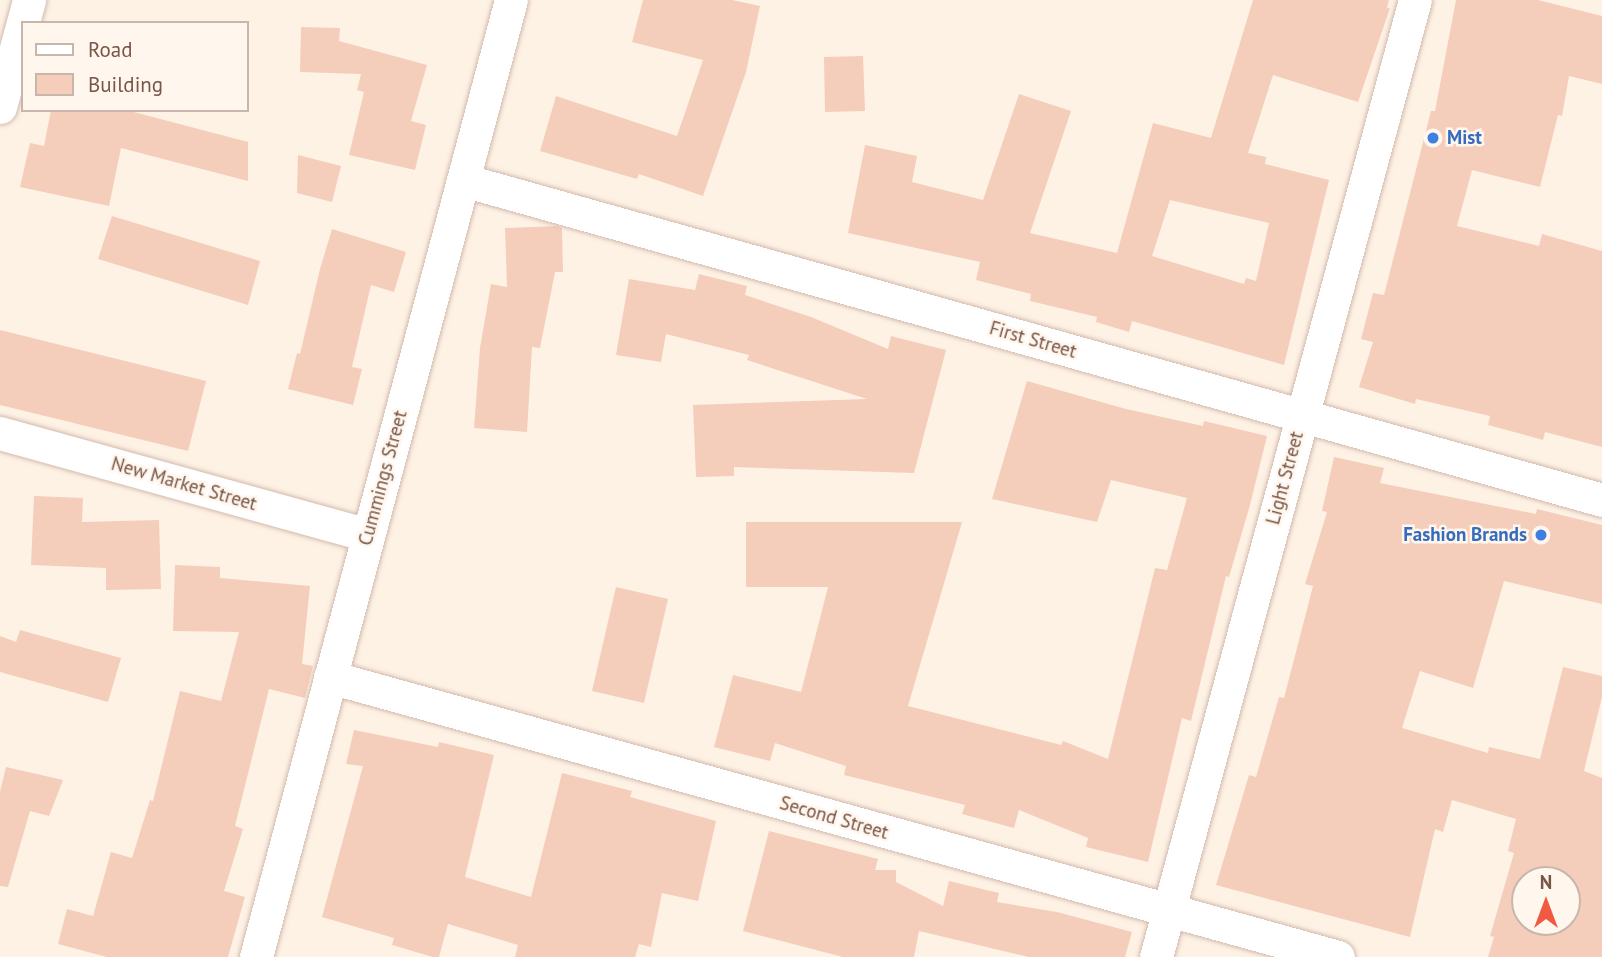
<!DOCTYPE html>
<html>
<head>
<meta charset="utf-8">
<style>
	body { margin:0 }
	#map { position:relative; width:1602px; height:957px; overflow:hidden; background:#fef2e5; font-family:"PT Sans",sans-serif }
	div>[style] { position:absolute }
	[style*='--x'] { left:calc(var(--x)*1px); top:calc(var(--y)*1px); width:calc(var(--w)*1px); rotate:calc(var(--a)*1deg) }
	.building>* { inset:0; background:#f5cdbb }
	.roads { filter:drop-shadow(0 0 2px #d3baad) drop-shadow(0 0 2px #d3baad) }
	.street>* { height:33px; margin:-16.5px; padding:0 16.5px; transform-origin:16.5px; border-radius:16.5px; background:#fff }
	.dots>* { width:19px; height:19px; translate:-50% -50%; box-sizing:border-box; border:4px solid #fff6ed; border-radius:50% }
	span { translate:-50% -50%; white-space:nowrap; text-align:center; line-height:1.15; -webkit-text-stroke:5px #fff6ed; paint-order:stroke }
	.shop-label { font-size:19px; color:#366cbe; font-weight:700 }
	.left { translate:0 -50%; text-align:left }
	.right { translate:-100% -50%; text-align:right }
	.street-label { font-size:19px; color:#795548 }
	.legend { position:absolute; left:21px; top:21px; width:228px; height:91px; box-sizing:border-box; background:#fff6ed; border:2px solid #c9b6ab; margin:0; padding:9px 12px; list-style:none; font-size:21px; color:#795548 }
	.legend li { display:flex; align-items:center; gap:14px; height:35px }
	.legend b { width:35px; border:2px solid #c9b6ab }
	.north { position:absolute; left:1511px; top:866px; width:70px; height:70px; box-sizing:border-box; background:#fff6ed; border:2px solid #c9b6ab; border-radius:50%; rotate:0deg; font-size:19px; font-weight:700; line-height:28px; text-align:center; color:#795548 }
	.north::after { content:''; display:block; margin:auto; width:24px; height:32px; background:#f15942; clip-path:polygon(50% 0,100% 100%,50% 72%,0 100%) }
</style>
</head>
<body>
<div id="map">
	<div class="building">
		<i style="clip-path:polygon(643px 0,732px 0,760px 6px,746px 72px,703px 196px,639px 174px,637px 179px,540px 151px,556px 96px,677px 136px,703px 60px,632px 42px)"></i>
		<i style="clip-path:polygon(evenodd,1253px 0,1389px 0,1387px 8px,1390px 8px,1358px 102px,1273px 75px,1248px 153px,1266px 157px,1265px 164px,1329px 180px,1284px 365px,1132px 321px,1129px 332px,1096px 322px,1097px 317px,1030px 301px,1031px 294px,976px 280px,980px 262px,848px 233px,865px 145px,917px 156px,912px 182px,983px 200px,1019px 94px,1071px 111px,1030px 233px,1117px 253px,1153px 123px,1211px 138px,1253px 0,1170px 200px,1269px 223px,1256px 281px,1246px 278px,1244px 284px,1152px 256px,1170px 200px)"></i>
		<i style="clip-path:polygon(1456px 0,1538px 0,1602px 16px,1602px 84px,1569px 76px,1562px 116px,1558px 115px,1540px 187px,1472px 170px,1457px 226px,1539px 246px,1542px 234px,1602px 251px,1602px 447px,1545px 432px,1543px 440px,1488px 425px,1490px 416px,1416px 399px,1415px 404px,1359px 387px,1373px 342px,1361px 339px,1373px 293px,1384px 295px,1431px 111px,1435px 111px)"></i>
		<i style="clip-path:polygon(301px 27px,340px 28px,339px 41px,427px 65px,411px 121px,426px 125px,415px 170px,349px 155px,364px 92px,357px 90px,361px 74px,300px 72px)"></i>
		<i style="clip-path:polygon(863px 56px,865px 111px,825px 112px,824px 57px)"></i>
		<i style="clip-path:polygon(51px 110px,126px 110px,248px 142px,248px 181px,121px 148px,109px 206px,20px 187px,30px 143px,44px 146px)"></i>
		<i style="clip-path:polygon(298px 155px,341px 166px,332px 202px,297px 193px)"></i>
		<i style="clip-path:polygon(112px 216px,260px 261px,248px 305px,98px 259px)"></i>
		<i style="clip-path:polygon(557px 226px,562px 228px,563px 272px,555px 272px,540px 348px,532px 347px,527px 432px,474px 428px,480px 348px,491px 284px,507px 287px,505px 228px)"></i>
		<i style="clip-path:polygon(332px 229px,406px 252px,394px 292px,371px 285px,352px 367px,362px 369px,353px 405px,288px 389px,297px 353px,300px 354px,320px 269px)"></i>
		<i style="clip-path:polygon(699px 274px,747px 286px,745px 295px,811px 317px,888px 349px,891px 336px,946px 350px,914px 473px,734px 467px,734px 476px,696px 477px,693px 405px,867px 399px,747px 360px,749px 355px,666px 334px,661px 362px,616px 355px,629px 279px,695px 290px)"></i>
		<i style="clip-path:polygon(0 330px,206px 381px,188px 451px,0 405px)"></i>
		<i style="clip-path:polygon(1027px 381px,1126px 409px,1203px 426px,1204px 421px,1267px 436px,1250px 505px,1229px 577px,1226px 576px,1191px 721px,1182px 718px,1148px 862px,1086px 847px,1088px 838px,1019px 810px,1014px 828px,962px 814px,965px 805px,844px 775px,846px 766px,775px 743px,770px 761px,714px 747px,733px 675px,801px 692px,828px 587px,746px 587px,746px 522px,962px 522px,908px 706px,1061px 745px,1063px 741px,1108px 759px,1155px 568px,1167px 570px,1187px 498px,1111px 480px,1097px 522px,992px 499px)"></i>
		<i style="clip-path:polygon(evenodd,1334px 457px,1384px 468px,1380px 483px,1536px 514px,1537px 509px,1602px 525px,1602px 604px,1504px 581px,1473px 688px,1420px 671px,1402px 728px,1488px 753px,1489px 747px,1540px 759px,1563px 667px,1602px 676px,1602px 697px,1584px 771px,1602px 778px,1602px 957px,1488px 957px,1494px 937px,1490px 936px,1514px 853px,1508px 851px,1516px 819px,1452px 800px,1443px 832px,1435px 829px,1410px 937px,1216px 885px,1249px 775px,1256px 777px,1279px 697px,1284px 698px,1313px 586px,1305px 584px,1327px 512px,1322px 511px,1334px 457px,1525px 880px,1567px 880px,1567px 922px,1525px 922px,1525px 880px)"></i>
		<i style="clip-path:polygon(34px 496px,83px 498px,82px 522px,159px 520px,161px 589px,106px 590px,106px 568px,31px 565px)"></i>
		<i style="clip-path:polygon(175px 565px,220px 567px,220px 578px,310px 586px,302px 664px,313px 666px,305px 698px,269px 689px,235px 826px,243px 829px,224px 891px,245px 897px,228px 957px,107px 957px,58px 944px,67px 909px,93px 916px,111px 852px,132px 858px,150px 800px,153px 801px,180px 691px,221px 701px,239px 632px,173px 631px)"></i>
		<i style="clip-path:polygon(616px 587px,668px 599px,644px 703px,592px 691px)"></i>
		<i style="clip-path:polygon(20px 630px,121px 658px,108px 702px,0 672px,0 636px,16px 642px)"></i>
		<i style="clip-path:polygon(354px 730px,438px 747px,439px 742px,494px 755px,465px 877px,531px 897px,562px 773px,632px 791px,630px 797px,716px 821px,698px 901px,662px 893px,651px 947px,639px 944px,635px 957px,515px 957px,518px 945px,448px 924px,439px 957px,433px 957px,392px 945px,394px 938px,322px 917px,363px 766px,346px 764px)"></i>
		<i style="clip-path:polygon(6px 767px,63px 780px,49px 816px,30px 811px,8px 887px,0 886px,0 792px)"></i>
		<i style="clip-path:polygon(769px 831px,878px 859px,875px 870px,896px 870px,896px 882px,943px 906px,949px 881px,999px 893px,997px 902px,1057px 912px,1132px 932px,1125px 957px,1029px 957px,919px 931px,914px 957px,843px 957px,743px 931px)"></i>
	</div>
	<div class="roads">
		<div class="street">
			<i style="--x:0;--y:107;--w:111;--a:-74.8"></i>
			<i style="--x:463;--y:180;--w:1183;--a:15.69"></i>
			<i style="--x:0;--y:433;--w:382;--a:15.5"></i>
			<i style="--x:330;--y:677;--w:1046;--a:15.52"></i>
			<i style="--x:256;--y:957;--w:990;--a:-75.08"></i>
			<i style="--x:1156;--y:957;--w:991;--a:-74.86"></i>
		</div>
	</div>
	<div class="dots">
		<i style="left:1433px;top:138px;background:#3f7fe0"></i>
		<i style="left:1541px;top:535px;background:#3f7fe0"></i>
	</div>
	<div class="shop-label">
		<span class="left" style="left:1447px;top:138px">Mist</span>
		<span class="right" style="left:1527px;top:535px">Fashion Brands</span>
	</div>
	<div class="street-label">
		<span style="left:1033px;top:340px;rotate:16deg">First Street</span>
		<span style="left:383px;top:478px;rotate:-75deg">Cummings Street</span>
		<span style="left:1285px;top:478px;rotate:-75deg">Light Street</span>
		<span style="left:184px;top:484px;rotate:16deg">New Market Street</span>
		<span style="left:834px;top:818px;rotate:16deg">Second Street</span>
	</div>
	<ul class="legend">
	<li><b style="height:9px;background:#fff"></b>Road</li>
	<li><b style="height:19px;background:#f5cdbb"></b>Building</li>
	</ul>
	<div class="north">N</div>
</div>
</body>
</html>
